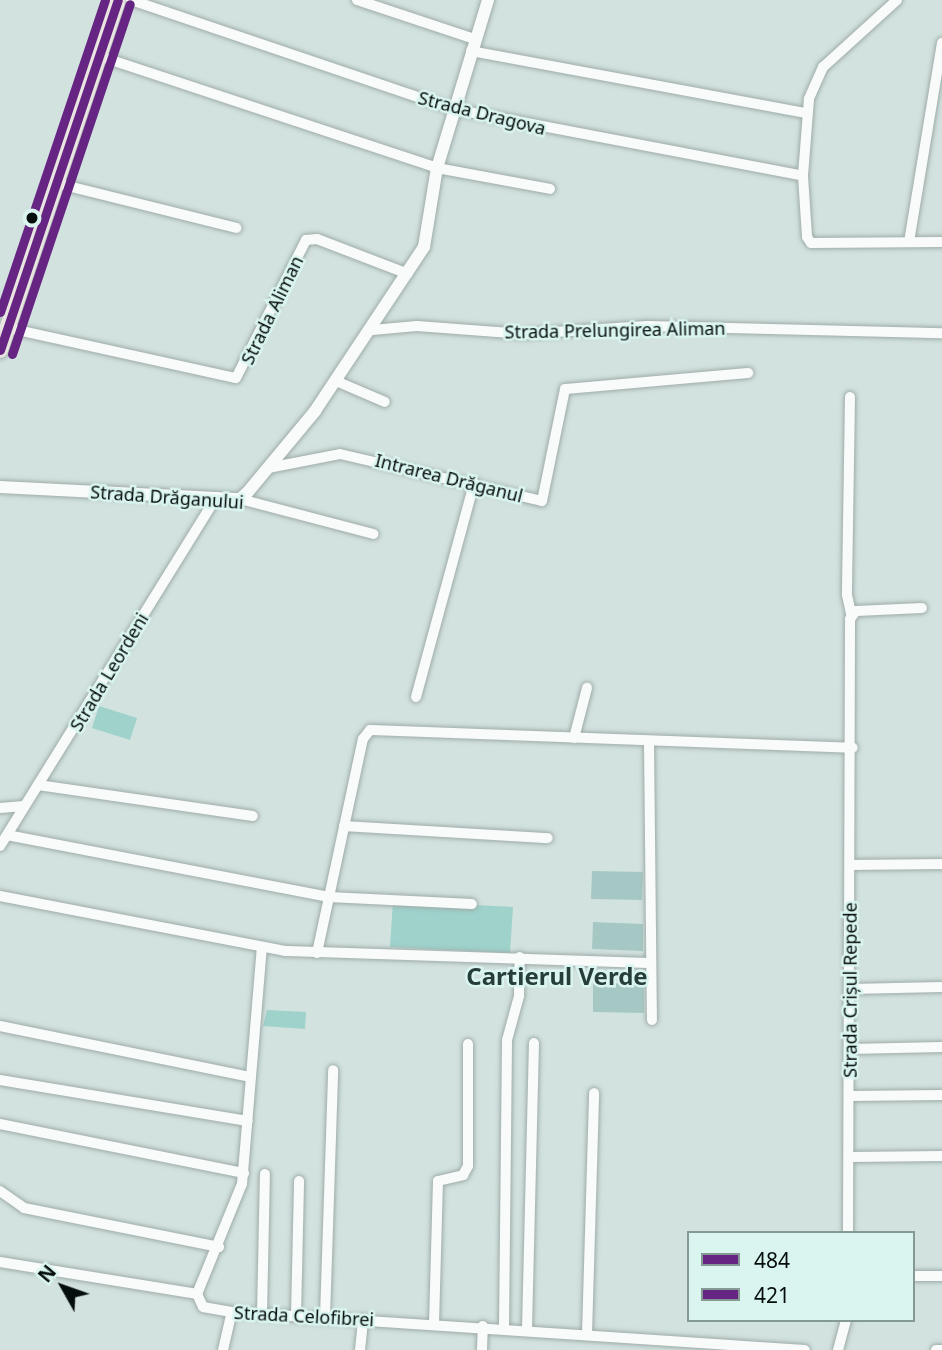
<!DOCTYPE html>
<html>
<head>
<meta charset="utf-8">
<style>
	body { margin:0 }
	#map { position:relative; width:942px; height:1350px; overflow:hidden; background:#d2e2df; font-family:"Noto Sans",sans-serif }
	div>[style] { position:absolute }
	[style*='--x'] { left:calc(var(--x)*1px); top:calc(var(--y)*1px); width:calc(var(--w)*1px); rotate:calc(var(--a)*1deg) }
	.green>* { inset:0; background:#9ed2cb }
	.building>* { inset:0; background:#a6c8c4 }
	.roads { filter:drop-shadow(0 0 2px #9faca9) drop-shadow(0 0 2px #9faca9) }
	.minor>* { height:10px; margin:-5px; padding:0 5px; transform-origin:5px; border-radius:5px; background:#f8fbfa }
	.tertiary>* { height:12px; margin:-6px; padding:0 6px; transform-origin:6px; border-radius:6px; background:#f8fbfa }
	.primary>* { height:16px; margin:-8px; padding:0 8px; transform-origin:8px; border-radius:8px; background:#e9e6e1 }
	.bus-1>* { height:9px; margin:-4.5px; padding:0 4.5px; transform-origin:4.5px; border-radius:4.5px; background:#662483 }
	.bus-2>* { height:9px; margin:-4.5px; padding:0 4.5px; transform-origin:4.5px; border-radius:4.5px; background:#662483 }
	.bus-3>* { height:9px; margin:-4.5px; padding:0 4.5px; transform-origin:4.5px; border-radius:4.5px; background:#662483 }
	.dots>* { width:19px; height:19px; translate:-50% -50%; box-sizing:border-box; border:4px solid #daf5f0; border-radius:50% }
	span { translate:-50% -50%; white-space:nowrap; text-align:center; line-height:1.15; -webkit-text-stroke:5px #daf5f0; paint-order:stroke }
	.street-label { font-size:18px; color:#060e0d }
	.district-label { font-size:24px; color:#263d39; font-weight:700 }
	.legend { position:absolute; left:687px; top:1231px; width:228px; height:91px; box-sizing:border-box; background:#daf5f0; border:2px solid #859995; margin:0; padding:9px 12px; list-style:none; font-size:21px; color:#060e0d }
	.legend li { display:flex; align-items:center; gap:14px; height:35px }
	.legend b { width:35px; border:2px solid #859995 }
	.north { position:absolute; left:28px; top:1252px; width:70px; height:70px; -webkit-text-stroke:5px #daf5f0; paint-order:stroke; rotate:310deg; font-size:19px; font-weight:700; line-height:28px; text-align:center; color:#060e0d }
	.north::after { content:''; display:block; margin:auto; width:24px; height:32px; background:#060e0d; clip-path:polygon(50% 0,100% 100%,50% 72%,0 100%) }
</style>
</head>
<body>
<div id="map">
	<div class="green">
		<i style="clip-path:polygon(99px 706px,137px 718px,130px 740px,92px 728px)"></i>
		<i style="clip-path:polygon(393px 901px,513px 907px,510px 953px,390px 947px)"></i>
		<i style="clip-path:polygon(267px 1010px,306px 1012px,305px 1029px,263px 1026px)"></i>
	</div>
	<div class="building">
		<i style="clip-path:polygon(592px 871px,643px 872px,642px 900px,591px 899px)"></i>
		<i style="clip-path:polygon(593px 922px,643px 924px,643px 951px,592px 949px)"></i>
		<i style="clip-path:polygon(593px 983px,644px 984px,644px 1013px,593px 1012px)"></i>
	</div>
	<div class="roads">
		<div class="minor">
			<i style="--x:131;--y:0;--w:340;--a:18.7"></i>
			<i style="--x:453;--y:109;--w:356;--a:10.8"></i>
			<i style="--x:357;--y:0;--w:123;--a:18.4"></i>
			<i style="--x:897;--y:0;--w:100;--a:137.8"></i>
			<i style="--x:823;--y:67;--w:35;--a:114"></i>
			<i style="--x:809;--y:99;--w:77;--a:94.5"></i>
			<i style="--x:803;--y:176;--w:61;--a:86.2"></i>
			<i style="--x:807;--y:237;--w:7;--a:56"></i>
			<i style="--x:811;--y:243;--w:131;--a:-0.4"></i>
			<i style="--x:471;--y:51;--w:340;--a:10.5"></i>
			<i style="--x:99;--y:56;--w:356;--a:18.3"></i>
			<i style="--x:437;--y:168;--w:115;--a:10.5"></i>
			<i style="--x:56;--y:183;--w:186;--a:14"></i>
			<i style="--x:909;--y:242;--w:202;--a:-80.6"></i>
			<i style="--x:8;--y:328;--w:233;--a:12.4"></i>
			<i style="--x:236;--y:378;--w:155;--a:-63.1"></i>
			<i style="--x:306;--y:240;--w:11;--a:-5"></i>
			<i style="--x:317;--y:239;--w:97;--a:21"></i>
			<i style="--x:372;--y:330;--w:45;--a:-5.1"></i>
			<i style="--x:417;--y:326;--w:107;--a:4.3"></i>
			<i style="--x:524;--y:334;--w:124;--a:-3.7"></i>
			<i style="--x:648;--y:326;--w:294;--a:1.4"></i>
			<i style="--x:336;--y:381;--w:53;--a:23.2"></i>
			<i style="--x:850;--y:397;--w:198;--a:90.9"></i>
			<i style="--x:847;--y:595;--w:19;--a:78"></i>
			<i style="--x:268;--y:468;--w:73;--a:-11"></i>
			<i style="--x:340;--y:454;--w:207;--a:13.1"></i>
			<i style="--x:542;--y:501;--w:114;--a:-78.4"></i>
			<i style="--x:565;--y:389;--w:184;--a:-5"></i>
			<i style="--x:240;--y:499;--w:138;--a:14.7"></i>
			<i style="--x:416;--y:697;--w:222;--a:-74.8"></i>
			<i style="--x:574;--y:738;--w:52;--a:-75.4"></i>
			<i style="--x:649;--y:742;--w:278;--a:89.4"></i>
			<i style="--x:38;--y:785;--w:217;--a:8.2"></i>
			<i style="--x:0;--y:808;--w:24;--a:-5"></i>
			<i style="--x:344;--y:826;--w:204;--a:3.4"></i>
			<i style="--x:7;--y:835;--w:328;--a:10.9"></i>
			<i style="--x:329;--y:897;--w:143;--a:2.8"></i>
			<i style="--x:0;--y:846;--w:410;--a:-58.2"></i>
			<i style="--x:851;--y:865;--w:91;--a:-0.6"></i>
			<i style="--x:0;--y:896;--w:290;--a:10.9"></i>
			<i style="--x:285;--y:951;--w:366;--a:1.9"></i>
			<i style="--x:317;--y:953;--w:219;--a:-77.9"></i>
			<i style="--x:363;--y:739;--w:11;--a:-52"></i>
			<i style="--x:370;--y:730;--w:483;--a:2.1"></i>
			<i style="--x:850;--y:989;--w:92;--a:-1.2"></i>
			<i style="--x:0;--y:1026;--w:256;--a:11.5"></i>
			<i style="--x:850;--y:1049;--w:92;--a:-1.2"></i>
			<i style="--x:0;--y:1080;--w:251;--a:9.4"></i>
			<i style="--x:849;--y:1096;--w:93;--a:-0.6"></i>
			<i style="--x:0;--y:1124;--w:249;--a:11.4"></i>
			<i style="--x:849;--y:1157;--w:93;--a:-0.6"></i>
			<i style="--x:0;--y:1191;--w:29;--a:35"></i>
			<i style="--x:24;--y:1208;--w:199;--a:11.3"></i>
			<i style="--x:848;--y:1233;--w:614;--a:-89.81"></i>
			<i style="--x:850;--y:619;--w:10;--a:-53"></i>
			<i style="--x:856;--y:611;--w:66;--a:-2.6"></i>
			<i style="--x:0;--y:1262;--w:200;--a:9.2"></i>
			<i style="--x:912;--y:1276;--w:30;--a:0"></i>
			<i style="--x:197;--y:1294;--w:14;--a:65"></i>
			<i style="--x:203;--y:1307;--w:29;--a:10"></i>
			<i style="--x:232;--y:1312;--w:574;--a:3.79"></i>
			<i style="--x:197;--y:1294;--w:119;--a:-67.8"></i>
			<i style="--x:242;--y:1184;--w:237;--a:-85.2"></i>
			<i style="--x:262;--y:1314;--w:140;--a:-88.8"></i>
			<i style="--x:296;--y:1316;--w:135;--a:-88.7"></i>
			<i style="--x:325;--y:1317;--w:247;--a:-88.1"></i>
			<i style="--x:434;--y:1324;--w:143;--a:-88.4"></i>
			<i style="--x:438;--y:1181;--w:26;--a:-13"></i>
			<i style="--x:463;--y:1175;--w:10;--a:-61"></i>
			<i style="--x:468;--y:1166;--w:122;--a:-90"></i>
			<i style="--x:504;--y:1328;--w:288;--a:-89.4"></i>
			<i style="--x:507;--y:1040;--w:46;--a:-74.7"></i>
			<i style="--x:519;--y:996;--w:39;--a:-89"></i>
			<i style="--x:527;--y:1329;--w:286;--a:-88.6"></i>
			<i style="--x:587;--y:1334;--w:241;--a:-88.3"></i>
			<i style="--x:223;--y:1350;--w:39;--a:-77"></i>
			<i style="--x:360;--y:1350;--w:31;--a:-84"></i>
			<i style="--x:482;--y:1350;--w:24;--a:-88"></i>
			<i style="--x:838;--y:1350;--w:31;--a:-75"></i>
			<i style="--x:936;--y:1350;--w:6;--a:0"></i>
		</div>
		<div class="tertiary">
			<i style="--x:0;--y:487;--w:240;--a:2.9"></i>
			<i style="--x:240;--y:499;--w:9;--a:-41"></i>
			<i style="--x:247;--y:493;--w:107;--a:-50.3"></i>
			<i style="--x:315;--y:411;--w:197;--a:-56.4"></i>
			<i style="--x:424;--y:247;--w:80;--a:-80.7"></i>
			<i style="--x:437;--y:168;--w:176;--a:-73.1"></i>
		</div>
		<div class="primary">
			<i style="--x:0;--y:350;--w:369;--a:-71.4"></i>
		</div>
	</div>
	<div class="bus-1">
		<i style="--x:0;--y:350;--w:369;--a:-71.4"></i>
	</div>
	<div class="bus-2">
		<i style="--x:12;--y:354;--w:369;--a:-71.4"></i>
	</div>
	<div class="bus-3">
		<i style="--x:0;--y:312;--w:329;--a:-71.4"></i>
	</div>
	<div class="dots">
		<i style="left:32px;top:218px;background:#060e0d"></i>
	</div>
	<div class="street-label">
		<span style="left:482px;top:113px;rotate:14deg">Strada Dragova</span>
		<span style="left:272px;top:310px;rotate:-64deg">Strada Aliman</span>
		<span style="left:615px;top:330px;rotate:-1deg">Strada Prelungirea Aliman</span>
		<span style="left:449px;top:478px;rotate:14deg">Intrarea Drăganul</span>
		<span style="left:167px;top:497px;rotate:4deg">Strada Drăganului</span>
		<span style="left:109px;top:672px;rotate:-59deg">Strada Leordeni</span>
		<span style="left:850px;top:990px;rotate:-90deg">Strada Crișul Repede</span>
		<span style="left:304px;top:1316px;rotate:3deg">Strada Celofibrei</span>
	</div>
	<div class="district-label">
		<span style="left:557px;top:976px">Cartierul Verde</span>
	</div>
	<ul class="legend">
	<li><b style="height:9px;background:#662483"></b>484</li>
	<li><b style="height:9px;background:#662483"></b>421</li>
	</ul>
	<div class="north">N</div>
</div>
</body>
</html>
